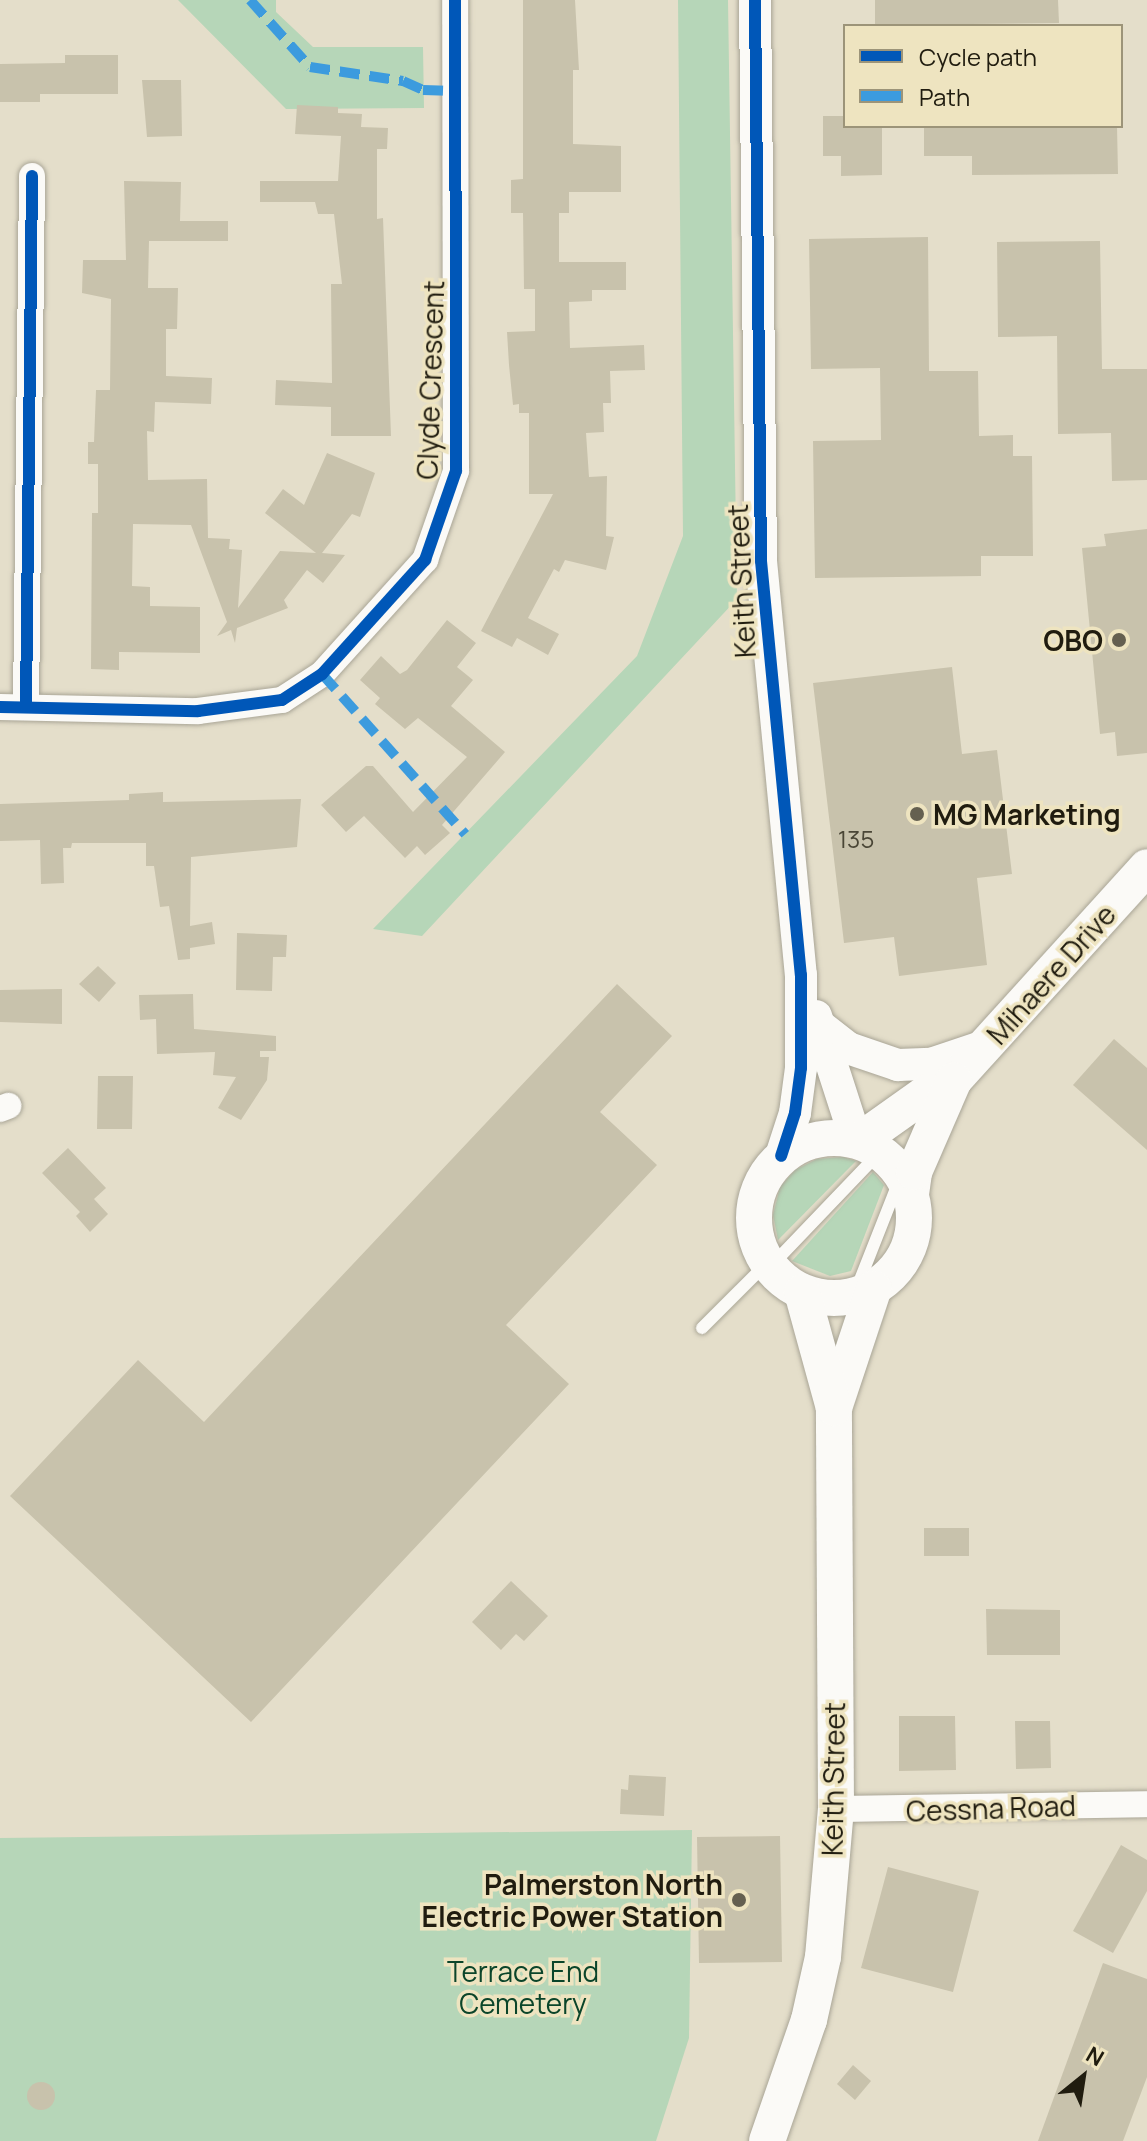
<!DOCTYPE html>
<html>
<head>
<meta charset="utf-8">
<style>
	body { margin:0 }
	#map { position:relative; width:1147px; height:2141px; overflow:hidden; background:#e4deca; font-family:Manrope,sans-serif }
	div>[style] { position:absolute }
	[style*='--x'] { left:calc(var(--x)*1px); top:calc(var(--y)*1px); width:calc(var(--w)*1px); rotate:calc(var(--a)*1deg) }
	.green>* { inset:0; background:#b6d6b8 }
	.building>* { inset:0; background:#c8c2ac }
	.round { border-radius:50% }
	.roads { filter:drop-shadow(0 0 2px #a9a596) drop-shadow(0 0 2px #a9a596) }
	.service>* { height:12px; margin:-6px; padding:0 6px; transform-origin:6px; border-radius:6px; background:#fbfaf7 }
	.minor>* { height:26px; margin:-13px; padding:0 13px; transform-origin:13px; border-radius:13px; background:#fbfaf7 }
	.tertiary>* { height:32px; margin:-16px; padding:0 16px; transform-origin:16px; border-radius:16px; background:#fbfaf7 }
	.secondary>* { height:36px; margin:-18px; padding:0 18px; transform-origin:18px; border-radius:18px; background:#fbfaf7 }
	.secondary>.ring { margin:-18px; padding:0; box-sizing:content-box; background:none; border:36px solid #fbfaf7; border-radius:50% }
	.quiet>* { height:10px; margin-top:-5px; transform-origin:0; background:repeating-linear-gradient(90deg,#3c9bde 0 20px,transparent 0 30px) }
	.cycleway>* { height:12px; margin:-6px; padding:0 6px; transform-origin:6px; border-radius:6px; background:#0057b8 }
	.dots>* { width:22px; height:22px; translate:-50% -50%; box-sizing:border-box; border:4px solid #eee4c0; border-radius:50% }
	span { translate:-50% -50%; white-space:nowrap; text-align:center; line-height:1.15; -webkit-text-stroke:7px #eee4c0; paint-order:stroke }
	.number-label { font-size:24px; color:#4a4636 }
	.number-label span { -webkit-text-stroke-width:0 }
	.street-label { font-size:28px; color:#201c0f }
	.poi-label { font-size:28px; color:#201c0f; font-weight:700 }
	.right { translate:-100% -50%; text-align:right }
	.left { translate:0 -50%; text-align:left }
	.park-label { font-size:28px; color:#0b452a }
	.legend { position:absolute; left:843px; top:24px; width:280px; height:104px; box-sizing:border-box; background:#eee4c0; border:2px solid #9c9479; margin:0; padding:10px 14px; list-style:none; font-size:24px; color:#201c0f }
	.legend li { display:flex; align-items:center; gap:16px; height:40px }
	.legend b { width:40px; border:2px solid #9c9479 }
	.north { position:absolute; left:1043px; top:2037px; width:80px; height:80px; -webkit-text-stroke:6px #eee4c0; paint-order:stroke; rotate:30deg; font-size:22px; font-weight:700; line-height:32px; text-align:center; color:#201c0f }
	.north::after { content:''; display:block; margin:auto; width:28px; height:36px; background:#201c0f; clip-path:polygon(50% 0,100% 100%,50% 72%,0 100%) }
</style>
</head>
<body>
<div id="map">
	<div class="green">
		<i style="clip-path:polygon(178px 0,276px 0,276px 12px,313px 47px,423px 47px,424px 108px,286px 109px)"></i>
		<i style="clip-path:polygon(678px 0,728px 0,737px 599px,422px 936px,373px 929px,637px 656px,683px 536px)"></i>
		<i style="clip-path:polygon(843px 1157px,856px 1161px,778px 1240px,773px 1215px,780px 1187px,795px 1170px,817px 1159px)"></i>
		<i style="clip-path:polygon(873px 1172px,884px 1185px,851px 1271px,830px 1276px,792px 1261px)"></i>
		<i style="clip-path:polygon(692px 1830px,689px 2038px,656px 2141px,0 2141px,0 1838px)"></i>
	</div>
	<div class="building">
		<i style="clip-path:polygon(523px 0,575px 0,579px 70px,573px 70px,573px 144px,621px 146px,621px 192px,569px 192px,569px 213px,559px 213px,559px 262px,626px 262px,626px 290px,592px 290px,592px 301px,569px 302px,570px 348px,644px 345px,645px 370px,610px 371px,611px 403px,603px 403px,604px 432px,586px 433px,589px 477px,607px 476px,606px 536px,614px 537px,606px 570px,565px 560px,559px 572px,554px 569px,528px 618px,559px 634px,548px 655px,517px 638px,512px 647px,481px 631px,553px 494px,529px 494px,529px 413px,519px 413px,519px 404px,513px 405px,509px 365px,507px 332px,535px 331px,535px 289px,524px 289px,523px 213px,511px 213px,511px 180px,523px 179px)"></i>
		<i style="clip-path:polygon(875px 0,1058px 0,1059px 23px,875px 25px)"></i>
		<i style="clip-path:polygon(65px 55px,118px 55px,118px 94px,40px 94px,40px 102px,0 102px,0 64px,65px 63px)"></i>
		<i style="clip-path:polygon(142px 80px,181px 80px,182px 136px,147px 137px)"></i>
		<i style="clip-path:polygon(297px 105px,338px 107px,338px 113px,362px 114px,361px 127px,388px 128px,387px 149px,377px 149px,377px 219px,383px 218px,391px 436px,331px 436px,331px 407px,275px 405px,276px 380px,332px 383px,331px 284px,342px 284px,334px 214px,318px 214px,315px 202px,260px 202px,260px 181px,338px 181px,341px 136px,295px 134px)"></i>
		<i style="clip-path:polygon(823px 116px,845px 116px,845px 126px,882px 126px,882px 175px,841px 176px,841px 156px,823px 156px)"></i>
		<i style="clip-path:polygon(924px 126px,1117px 126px,1118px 174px,972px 175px,972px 156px,924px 156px)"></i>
		<i style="clip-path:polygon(124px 181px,181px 182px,180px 221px,228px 221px,228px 241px,149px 241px,148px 288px,178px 288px,177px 329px,166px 329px,166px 376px,212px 378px,211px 404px,155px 402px,154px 432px,147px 431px,148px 480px,207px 479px,208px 538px,230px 539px,229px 549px,242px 550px,238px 608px,280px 551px,316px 553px,265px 513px,283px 489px,304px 505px,327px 453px,375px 473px,360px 517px,352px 514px,322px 553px,345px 555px,323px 583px,307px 570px,284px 600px,288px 608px,237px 628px,235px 643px,231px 630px,217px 636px,227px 622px,191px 525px,133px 524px,132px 586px,150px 587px,150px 606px,200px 607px,200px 653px,119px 652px,119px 670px,91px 669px,92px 513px,98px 513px,98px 464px,88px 464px,88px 442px,94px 442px,96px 390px,110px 390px,111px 299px,82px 293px,83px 260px,126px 260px)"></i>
		<i style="clip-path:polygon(928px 237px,929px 371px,978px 371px,979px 436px,1013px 435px,1013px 456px,1032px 456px,1033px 556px,981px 556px,981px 576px,815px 578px,813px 441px,881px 440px,880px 368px,811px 369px,809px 239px)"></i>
		<i style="clip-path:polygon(1100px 241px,1102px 369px,1147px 369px,1147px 480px,1112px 481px,1111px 433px,1058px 434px,1057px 336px,998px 337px,997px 242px)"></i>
		<i style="clip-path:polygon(1147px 529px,1147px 753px,1117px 756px,1115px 732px,1100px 734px,1082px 548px,1106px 546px,1104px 534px)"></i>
		<i style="clip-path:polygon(447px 620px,476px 643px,457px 667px,473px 680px,451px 706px,505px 752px,442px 825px,450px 833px,425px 855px,417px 846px,405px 858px,364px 816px,346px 832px,321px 805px,366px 766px,373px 766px,413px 812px,467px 757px,418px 718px,405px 729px,375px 704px,380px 698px,360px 680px,381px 656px,400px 674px,407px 670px)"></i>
		<i style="clip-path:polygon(952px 667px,962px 754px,997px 750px,1012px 874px,977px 878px,987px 965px,899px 976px,894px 937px,844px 943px,813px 683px)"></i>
		<i style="clip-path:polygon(163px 792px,163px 802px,301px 799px,297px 847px,191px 857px,190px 926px,212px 922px,215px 944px,190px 948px,190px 959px,178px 960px,169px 906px,160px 907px,154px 866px,146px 866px,146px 843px,72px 843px,71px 848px,63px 848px,64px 883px,41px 884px,40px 840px,0 841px,0 804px,129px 800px,129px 794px)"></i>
		<i style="clip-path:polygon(237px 933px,287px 935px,286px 957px,273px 957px,272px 991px,236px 990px)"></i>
		<i style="clip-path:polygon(98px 966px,116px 983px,99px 1002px,79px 984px)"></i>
		<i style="clip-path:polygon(617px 984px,672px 1036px,600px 1112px,657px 1165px,506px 1325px,569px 1384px,251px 1722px,10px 1496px,138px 1360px,204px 1422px)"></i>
		<i style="clip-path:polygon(62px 989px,62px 1024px,0 1022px,0 990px)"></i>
		<i style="clip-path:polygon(193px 994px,194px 1029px,276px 1036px,276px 1051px,260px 1051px,260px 1057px,269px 1057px,267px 1080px,241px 1120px,218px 1108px,236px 1077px,213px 1075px,215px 1052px,157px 1054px,156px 1019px,140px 1020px,139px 995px)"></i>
		<i style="clip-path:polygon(1114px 1039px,1147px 1068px,1147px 1150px,1073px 1085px)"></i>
		<i style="clip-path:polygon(98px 1076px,133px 1076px,132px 1129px,97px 1129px)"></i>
		<i style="clip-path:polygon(68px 1148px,106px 1188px,94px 1199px,108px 1214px,90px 1232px,76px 1216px,80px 1212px,42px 1173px)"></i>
		<i style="clip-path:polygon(924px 1528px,969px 1528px,969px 1556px,924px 1556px)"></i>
		<i style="clip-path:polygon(511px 1581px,548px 1616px,524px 1641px,516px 1634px,501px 1650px,472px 1622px)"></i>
		<i style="clip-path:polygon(986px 1609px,1060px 1610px,1060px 1655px,987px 1655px)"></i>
		<i style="clip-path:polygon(899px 1716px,955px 1716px,956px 1770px,899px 1771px)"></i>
		<i style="clip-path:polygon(1015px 1721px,1050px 1721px,1051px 1768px,1016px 1769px)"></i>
		<i style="clip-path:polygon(629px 1775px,666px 1777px,664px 1816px,620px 1814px,621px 1789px,628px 1790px)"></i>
		<i style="clip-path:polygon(780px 1836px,782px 1962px,699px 1963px,697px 1837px)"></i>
		<i style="clip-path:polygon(1121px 1845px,1147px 1860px,1147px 1891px,1113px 1953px,1073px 1931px)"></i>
		<i style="clip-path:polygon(888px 1867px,979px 1891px,953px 1992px,861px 1968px)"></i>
		<i style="clip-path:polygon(1103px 1963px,1147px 1979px,1147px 2077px,1123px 2141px,1038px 2141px)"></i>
		<i style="clip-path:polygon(853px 2065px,871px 2081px,855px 2100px,837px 2084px)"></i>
		<i class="round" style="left:27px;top:2082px;width:28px;height:28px"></i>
	</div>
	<div class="roads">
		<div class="service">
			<i style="--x:770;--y:1267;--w:159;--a:-46.3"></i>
			<i style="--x:856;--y:1290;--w:117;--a:-68.5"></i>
			<i style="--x:702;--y:1328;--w:92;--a:-45"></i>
		</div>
		<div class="minor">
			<i style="--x:0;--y:707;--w:198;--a:1.2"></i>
			<i style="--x:198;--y:711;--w:85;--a:-7.5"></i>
			<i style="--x:282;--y:700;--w:48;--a:-33"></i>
			<i style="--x:322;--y:674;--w:154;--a:-47.9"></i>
			<i style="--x:425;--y:560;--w:94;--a:-70.8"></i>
			<i style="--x:456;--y:471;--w:471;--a:-90.1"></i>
			<i style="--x:26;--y:707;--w:531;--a:-89.35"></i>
			<i style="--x:0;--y:1109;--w:9;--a:-21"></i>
			<i style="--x:836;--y:1809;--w:311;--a:-0.9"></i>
		</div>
		<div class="tertiary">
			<i style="--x:755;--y:0;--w:561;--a:89.39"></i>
			<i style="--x:761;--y:561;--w:416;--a:84.5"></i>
			<i style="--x:801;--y:975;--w:93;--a:90"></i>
			<i style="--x:801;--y:1068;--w:45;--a:97.6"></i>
			<i style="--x:795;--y:1113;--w:45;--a:108"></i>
			<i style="--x:816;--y:1016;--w:130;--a:72.1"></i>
			<i style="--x:819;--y:1025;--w:37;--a:38"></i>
			<i style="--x:848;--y:1048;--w:53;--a:18.8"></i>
			<i style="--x:898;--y:1065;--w:33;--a:-2"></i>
			<i style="--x:931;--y:1064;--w:59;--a:-18.7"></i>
		</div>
		<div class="secondary">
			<i class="ring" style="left:754px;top:1138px;width:124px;height:124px"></i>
			<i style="--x:859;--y:1141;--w:85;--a:-35.4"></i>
			<i style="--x:928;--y:1092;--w:29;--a:-25"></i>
			<i style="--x:954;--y:1080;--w:287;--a:-47.8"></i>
			<i style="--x:911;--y:1194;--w:22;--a:-82"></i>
			<i style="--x:914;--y:1172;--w:100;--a:-66.5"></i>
			<i style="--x:834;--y:1408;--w:126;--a:-71.6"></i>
			<i style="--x:767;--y:2141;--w:128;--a:-70.9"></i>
			<i style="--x:809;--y:2020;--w:65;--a:-77.5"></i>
			<i style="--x:823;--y:1957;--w:149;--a:-85"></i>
			<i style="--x:836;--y:1809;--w:401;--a:-90.3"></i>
			<i style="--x:834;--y:1408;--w:120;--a:-105.4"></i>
		</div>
	</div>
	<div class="quiet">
		<i style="--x:250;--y:0;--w:90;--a:48.2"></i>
		<i style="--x:310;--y:67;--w:94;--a:8.6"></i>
		<i style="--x:403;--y:81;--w:22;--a:24"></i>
		<i style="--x:423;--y:90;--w:32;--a:2"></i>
		<i style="--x:322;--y:674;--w:215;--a:48.2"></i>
	</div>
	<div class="cycleway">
		<i style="--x:755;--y:0;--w:561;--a:89.39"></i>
		<i style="--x:761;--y:561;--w:416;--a:84.5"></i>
		<i style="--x:801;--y:975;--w:93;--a:90"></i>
		<i style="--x:801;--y:1068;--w:45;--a:97.6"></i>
		<i style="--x:795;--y:1113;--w:45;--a:108"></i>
		<i style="--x:0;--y:707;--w:198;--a:1.2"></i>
		<i style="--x:198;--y:711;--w:85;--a:-7.5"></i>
		<i style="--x:282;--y:700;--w:48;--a:-33"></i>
		<i style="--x:322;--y:674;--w:154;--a:-47.9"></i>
		<i style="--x:425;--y:560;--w:94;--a:-70.8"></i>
		<i style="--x:456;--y:471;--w:471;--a:-90.1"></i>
		<i style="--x:26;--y:707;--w:531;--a:-89.35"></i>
	</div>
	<div class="dots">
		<i style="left:1119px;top:640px;background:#656050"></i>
		<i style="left:917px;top:814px;background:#656050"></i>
		<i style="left:739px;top:1900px;background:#656050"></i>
	</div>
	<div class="number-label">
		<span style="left:856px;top:839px">135</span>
	</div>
	<div class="street-label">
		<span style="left:430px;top:380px;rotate:-88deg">Clyde Crescent</span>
		<span style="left:741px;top:581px;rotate:-93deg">Keith Street</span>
		<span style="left:1051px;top:974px;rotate:-48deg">Mihaere Drive</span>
		<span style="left:833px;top:1779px;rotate:-89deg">Keith Street</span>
		<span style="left:991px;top:1808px;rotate:-2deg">Cessna Road</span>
	</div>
	<div class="poi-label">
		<span class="right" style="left:1103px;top:640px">OBO</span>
		<span class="left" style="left:933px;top:814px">MG Marketing</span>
		<span class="right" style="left:723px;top:1900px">Palmerston North<br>Electric Power Station</span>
	</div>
	<div class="park-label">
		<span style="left:523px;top:1987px">Terrace End<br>Cemetery</span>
	</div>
	<ul class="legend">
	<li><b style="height:10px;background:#0057b8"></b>Cycle path</li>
	<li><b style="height:10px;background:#3c9bde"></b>Path</li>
	</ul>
	<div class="north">N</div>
</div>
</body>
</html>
